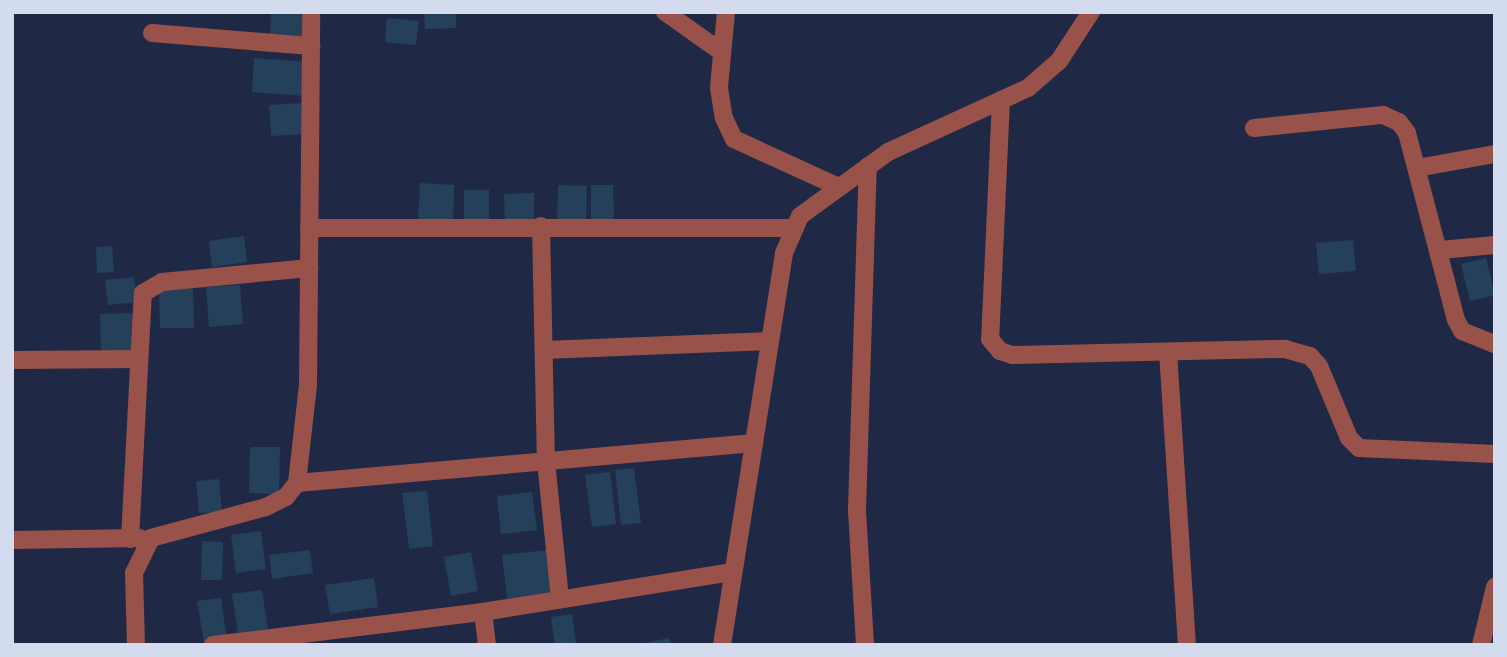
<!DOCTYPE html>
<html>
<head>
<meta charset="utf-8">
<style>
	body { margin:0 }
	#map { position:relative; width:1507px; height:657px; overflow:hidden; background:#1f2946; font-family:Ubuntu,sans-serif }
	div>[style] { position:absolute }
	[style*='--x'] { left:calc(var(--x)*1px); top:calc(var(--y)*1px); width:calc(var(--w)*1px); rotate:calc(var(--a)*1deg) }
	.building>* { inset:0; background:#25405a }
	.minor>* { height:18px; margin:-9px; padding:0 9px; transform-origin:9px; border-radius:9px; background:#995249 }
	span { translate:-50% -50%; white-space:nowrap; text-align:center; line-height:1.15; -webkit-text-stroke:5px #0e1320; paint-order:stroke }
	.frame { position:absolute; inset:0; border:14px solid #d3dbee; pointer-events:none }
</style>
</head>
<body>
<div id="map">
	<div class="building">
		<i style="clip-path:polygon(271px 12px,308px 12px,307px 39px,270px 37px)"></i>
		<i style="clip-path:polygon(424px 12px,456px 12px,456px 28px,425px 29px)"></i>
		<i style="clip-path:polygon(387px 18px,419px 21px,416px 45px,385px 42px)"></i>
		<i style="clip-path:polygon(254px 58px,308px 62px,305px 96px,252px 92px)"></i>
		<i style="clip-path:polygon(301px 103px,303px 134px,271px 136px,269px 105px)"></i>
		<i style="clip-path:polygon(420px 183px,454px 185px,453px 224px,418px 222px)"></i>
		<i style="clip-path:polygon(558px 185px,587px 186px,586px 223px,557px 222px)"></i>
		<i style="clip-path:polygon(591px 185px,613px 185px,614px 223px,591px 224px)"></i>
		<i style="clip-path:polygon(464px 190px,489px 190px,489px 220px,464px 220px)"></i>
		<i style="clip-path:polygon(534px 193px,534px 222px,505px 222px,504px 194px)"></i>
		<i style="clip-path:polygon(244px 236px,247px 262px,212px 267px,209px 241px)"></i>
		<i style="clip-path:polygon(1353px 240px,1356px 271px,1319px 274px,1316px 243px)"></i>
		<i style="clip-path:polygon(112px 246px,114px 272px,97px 273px,96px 247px)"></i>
		<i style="clip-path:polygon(1486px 258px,1495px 295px,1470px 301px,1461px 264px)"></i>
		<i style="clip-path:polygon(134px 277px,137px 302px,108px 305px,105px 280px)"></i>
		<i style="clip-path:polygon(240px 285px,243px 324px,209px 327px,206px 287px)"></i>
		<i style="clip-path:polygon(193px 287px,194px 328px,160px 328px,159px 288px)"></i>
		<i style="clip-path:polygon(134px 313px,135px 351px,101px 352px,100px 314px)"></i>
		<i style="clip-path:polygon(250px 447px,280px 447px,279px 494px,249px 493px)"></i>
		<i style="clip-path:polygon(634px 468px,641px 523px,621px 525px,615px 470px)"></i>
		<i style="clip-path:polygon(610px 472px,616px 524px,592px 527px,585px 475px)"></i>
		<i style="clip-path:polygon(219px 479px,222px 512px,199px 513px,196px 481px)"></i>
		<i style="clip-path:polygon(427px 491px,433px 546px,409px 549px,402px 493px)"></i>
		<i style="clip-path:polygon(532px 492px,537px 530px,501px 534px,497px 496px)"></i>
		<i style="clip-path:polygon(261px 531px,266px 569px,236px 573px,231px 535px)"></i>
		<i style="clip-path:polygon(202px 541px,223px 542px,222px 580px,201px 580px)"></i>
		<i style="clip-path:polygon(310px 550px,313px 573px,272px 579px,269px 555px)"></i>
		<i style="clip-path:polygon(548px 550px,554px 599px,508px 604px,502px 555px)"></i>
		<i style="clip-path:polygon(471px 552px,478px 591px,451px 596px,444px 557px)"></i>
		<i style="clip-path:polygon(374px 578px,378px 607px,330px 614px,325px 585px)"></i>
		<i style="clip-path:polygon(262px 590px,269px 637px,239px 641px,232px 594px)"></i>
		<i style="clip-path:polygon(221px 598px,227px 640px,204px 643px,197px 601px)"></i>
		<i style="clip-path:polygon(572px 614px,576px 645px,555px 645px,551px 617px)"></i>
		<i style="clip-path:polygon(669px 638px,671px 645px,640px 645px,640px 644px)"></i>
	</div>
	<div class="minor">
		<i style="--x:665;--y:12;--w:67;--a:35.3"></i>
		<i style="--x:726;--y:12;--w:76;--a:95.3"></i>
		<i style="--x:719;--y:88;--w:30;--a:81"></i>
		<i style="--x:724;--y:118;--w:23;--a:65"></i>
		<i style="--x:734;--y:139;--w:115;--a:24.6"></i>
		<i style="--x:152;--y:33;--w:160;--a:4.7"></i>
		<i style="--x:1001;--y:100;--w:239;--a:92.6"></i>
		<i style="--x:990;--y:339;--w:16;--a:50"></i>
		<i style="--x:1000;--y:351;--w:13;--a:18"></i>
		<i style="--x:1012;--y:355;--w:273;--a:-1.3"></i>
		<i style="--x:1285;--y:349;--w:26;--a:16"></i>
		<i style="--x:1310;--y:356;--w:13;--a:48"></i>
		<i style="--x:1319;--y:366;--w:78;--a:67.4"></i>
		<i style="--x:1349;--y:438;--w:14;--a:45"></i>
		<i style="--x:1359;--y:448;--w:136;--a:2.5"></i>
		<i style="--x:1254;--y:128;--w:130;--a:-5.8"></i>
		<i style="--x:1383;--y:115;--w:17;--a:24"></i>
		<i style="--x:1399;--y:122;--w:14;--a:54"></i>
		<i style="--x:1407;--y:133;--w:193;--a:75.3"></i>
		<i style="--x:1456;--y:320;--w:13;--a:61"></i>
		<i style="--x:1462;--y:331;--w:35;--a:22"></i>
		<i style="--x:1417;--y:168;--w:79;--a:-10.2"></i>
		<i style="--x:541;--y:226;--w:235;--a:88.8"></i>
		<i style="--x:546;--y:461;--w:139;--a:84.2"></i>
		<i style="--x:309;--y:228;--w:486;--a:0"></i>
		<i style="--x:1440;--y:250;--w:55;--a:-5.2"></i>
		<i style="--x:544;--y:350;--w:226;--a:-2.3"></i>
		<i style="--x:1168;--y:352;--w:294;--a:86.3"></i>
		<i style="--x:12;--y:360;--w:127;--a:-0.5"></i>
		<i style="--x:297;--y:483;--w:459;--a:-5"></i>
		<i style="--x:130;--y:539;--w:246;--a:-87"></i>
		<i style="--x:143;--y:293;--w:22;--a:-30"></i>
		<i style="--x:162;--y:282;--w:148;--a:-5.4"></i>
		<i style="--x:12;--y:540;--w:128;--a:-0.9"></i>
		<i style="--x:483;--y:612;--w:33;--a:83"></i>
		<i style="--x:136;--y:645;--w:72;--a:-91.6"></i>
		<i style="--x:134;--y:573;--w:39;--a:-64"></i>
		<i style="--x:151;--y:538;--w:119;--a:-15.1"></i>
		<i style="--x:266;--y:507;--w:22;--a:-27"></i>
		<i style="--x:286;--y:497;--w:18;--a:-52"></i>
		<i style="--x:297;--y:483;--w:99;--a:-83.6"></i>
		<i style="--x:308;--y:385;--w:373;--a:-89.5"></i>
		<i style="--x:213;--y:645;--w:272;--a:-7"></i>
		<i style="--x:483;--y:612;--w:253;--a:-9.1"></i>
		<i style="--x:722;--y:645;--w:397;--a:-81"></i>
		<i style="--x:784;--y:253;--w:40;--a:-66.6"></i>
		<i style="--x:800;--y:216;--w:109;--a:-36"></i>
		<i style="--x:888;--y:152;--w:154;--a:-24.6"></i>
		<i style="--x:1028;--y:88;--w:41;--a:-41.1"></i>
		<i style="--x:1059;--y:61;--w:59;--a:-56.9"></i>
		<i style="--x:865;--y:645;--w:135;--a:-93.4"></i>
		<i style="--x:857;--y:510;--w:344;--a:-88.2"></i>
		<i style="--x:1481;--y:645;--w:60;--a:-76.4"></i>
	</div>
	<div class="frame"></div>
</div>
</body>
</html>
